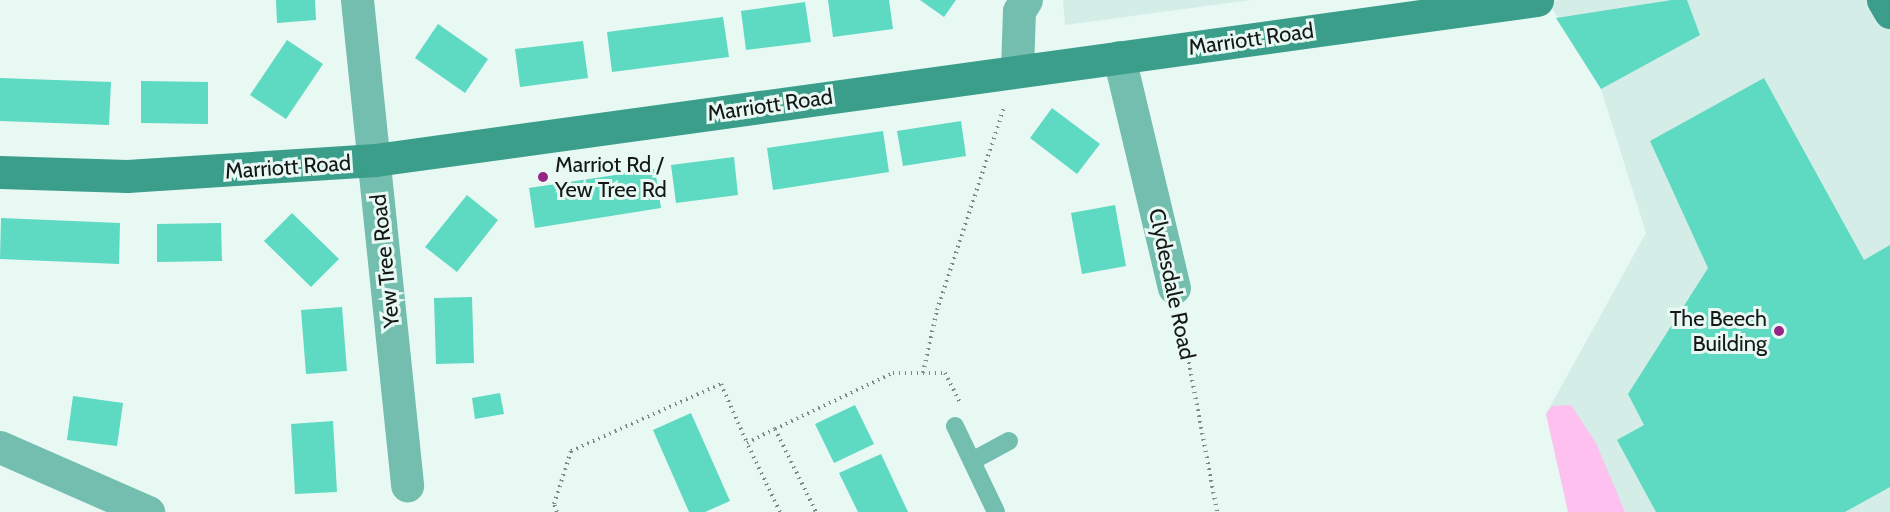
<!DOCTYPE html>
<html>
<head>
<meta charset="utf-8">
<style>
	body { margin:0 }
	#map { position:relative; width:1890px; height:512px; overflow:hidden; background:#e8f9f4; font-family:Cabin,sans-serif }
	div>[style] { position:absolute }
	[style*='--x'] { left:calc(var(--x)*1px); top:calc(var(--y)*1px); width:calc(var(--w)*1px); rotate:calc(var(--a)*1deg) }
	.built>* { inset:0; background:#d4ede7 }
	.water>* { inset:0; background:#fdc0ef }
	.building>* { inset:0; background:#5ed9c2 }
	.path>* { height:4px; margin-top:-2px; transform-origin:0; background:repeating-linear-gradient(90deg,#7e8986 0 1.5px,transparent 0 6px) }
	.lane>* { height:18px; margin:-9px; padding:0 9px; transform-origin:9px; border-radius:9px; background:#73beae }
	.street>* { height:33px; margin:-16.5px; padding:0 16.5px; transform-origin:16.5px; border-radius:16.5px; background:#73beae }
	.secondary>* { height:33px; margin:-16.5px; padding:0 16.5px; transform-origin:16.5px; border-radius:16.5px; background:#3b9e8b }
	.dots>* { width:16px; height:16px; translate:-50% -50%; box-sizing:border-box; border:3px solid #e8f9f4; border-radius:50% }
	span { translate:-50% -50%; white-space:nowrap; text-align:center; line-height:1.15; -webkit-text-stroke:6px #e8f9f4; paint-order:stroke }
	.street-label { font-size:22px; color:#141918 }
	.poi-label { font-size:22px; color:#141918 }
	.left { translate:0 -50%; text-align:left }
	.right { translate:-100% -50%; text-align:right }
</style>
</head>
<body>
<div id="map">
	<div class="built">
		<i style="clip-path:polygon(1063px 0,1251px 0,1065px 25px)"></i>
		<i style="clip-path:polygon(1547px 0,1883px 0,1890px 12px,1890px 512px,1569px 512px,1546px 414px,1646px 233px,1601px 89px)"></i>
	</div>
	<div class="water">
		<i style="clip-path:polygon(1571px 405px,1596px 443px,1625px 512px,1568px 512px,1546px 414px,1552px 406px)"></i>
	</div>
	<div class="building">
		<i style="clip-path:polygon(276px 0,315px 0,316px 20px,277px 23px)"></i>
		<i style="clip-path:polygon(828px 0,889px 0,893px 29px,833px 37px)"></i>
		<i style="clip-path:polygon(920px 0,956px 0,944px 17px)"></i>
		<i style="clip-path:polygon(1672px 0,1687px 0,1700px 35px,1601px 89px,1556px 18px)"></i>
		<i style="clip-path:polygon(805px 2px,811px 42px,746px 50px,741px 11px)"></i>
		<i style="clip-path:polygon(723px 17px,729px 57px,612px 72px,607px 32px)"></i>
		<i style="clip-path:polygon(438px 24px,488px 59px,465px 93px,415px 58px)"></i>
		<i style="clip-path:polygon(287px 40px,323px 64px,286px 119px,250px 95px)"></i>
		<i style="clip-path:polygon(583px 41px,588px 78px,520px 87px,515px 49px)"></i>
		<i style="clip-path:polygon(0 78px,111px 82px,109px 125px,0 121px)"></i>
		<i style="clip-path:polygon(1764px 78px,1864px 260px,1890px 245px,1890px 487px,1845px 512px,1656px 512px,1617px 440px,1644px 425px,1628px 394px,1708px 268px,1650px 141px)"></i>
		<i style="clip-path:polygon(141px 81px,208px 82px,208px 124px,141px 123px)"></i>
		<i style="clip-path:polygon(1052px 108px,1100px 144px,1077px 174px,1030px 138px)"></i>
		<i style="clip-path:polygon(961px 121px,966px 156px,903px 166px,897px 131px)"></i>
		<i style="clip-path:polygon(883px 131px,889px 172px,773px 190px,767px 148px)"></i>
		<i style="clip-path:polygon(734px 157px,738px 195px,676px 203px,671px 165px)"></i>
		<i style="clip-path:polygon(655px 169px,661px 208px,535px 228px,529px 188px)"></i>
		<i style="clip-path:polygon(467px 195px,498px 220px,457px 272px,425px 247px)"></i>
		<i style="clip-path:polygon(1115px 205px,1126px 266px,1082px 274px,1071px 213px)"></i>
		<i style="clip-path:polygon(292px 213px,339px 259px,311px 287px,264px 241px)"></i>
		<i style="clip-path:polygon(1px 218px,120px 223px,119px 264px,0 259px)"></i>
		<i style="clip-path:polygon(221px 223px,222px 261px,157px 262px,157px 224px)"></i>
		<i style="clip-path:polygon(472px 297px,474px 363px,436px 364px,434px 298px)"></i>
		<i style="clip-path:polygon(342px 307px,347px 371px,306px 374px,301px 310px)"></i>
		<i style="clip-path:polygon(500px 393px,504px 414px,475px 419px,472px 398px)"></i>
		<i style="clip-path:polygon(73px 396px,123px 403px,117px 446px,67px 440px)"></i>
		<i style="clip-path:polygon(855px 405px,874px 444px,834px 463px,815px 424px)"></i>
		<i style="clip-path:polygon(691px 413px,730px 501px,705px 512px,689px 512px,653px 430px)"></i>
		<i style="clip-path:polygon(333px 421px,337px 492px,295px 494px,291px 424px)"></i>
		<i style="clip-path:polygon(881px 454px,908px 512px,858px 512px,839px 473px)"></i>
	</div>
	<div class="path">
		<i style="--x:1181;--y:321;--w:194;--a:79.3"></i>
		<i style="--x:923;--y:373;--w:65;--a:-77.5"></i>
		<i style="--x:937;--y:310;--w:213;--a:-71.7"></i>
		<i style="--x:775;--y:429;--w:131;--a:-25.4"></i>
		<i style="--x:893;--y:373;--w:52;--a:0"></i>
		<i style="--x:945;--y:373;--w:33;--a:63"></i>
		<i style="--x:557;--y:512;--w:9;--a:-111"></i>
		<i style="--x:554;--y:504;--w:56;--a:-72.2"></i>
		<i style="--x:571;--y:451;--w:164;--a:-24.1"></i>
		<i style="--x:721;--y:384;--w:64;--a:66.2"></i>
		<i style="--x:780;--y:512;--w:76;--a:-115.6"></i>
		<i style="--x:747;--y:443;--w:31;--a:-27"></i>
		<i style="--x:775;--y:429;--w:93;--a:63.7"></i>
	</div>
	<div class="lane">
		<i style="--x:955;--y:426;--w:95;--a:64.5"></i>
		<i style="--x:972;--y:461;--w:42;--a:-28.4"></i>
	</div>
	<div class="street">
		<i style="--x:357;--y:0;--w:488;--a:84.1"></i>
		<i style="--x:1119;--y:57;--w:237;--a:76.6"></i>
		<i style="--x:1017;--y:70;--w:59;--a:-88.1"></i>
		<i style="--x:1019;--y:11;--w:13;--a:-58"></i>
		<i style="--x:0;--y:447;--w:162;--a:23.7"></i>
	</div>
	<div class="secondary">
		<i style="--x:1883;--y:0;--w:14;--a:60"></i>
		<i style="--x:0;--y:172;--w:127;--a:1.8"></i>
		<i style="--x:127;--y:176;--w:249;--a:-3.7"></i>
		<i style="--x:375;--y:160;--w:1173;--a:-7.84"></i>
	</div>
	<div class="dots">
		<i style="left:543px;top:177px;background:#952585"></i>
		<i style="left:1779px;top:331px;background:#952585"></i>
	</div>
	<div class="street-label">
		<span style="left:1251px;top:39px;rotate:-8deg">Marriott Road</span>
		<span style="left:770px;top:105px;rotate:-8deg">Marriott Road</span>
		<span style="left:288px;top:167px;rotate:-4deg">Marriott Road</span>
		<span style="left:385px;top:261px;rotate:-96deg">Yew Tree Road</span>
		<span style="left:1172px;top:284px;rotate:78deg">Clydesdale Road</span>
	</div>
	<div class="poi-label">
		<span class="left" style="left:555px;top:177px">Marriot Rd /<br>Yew Tree Rd</span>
		<span class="right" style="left:1767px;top:331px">The Beech<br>Building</span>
	</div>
</div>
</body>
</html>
